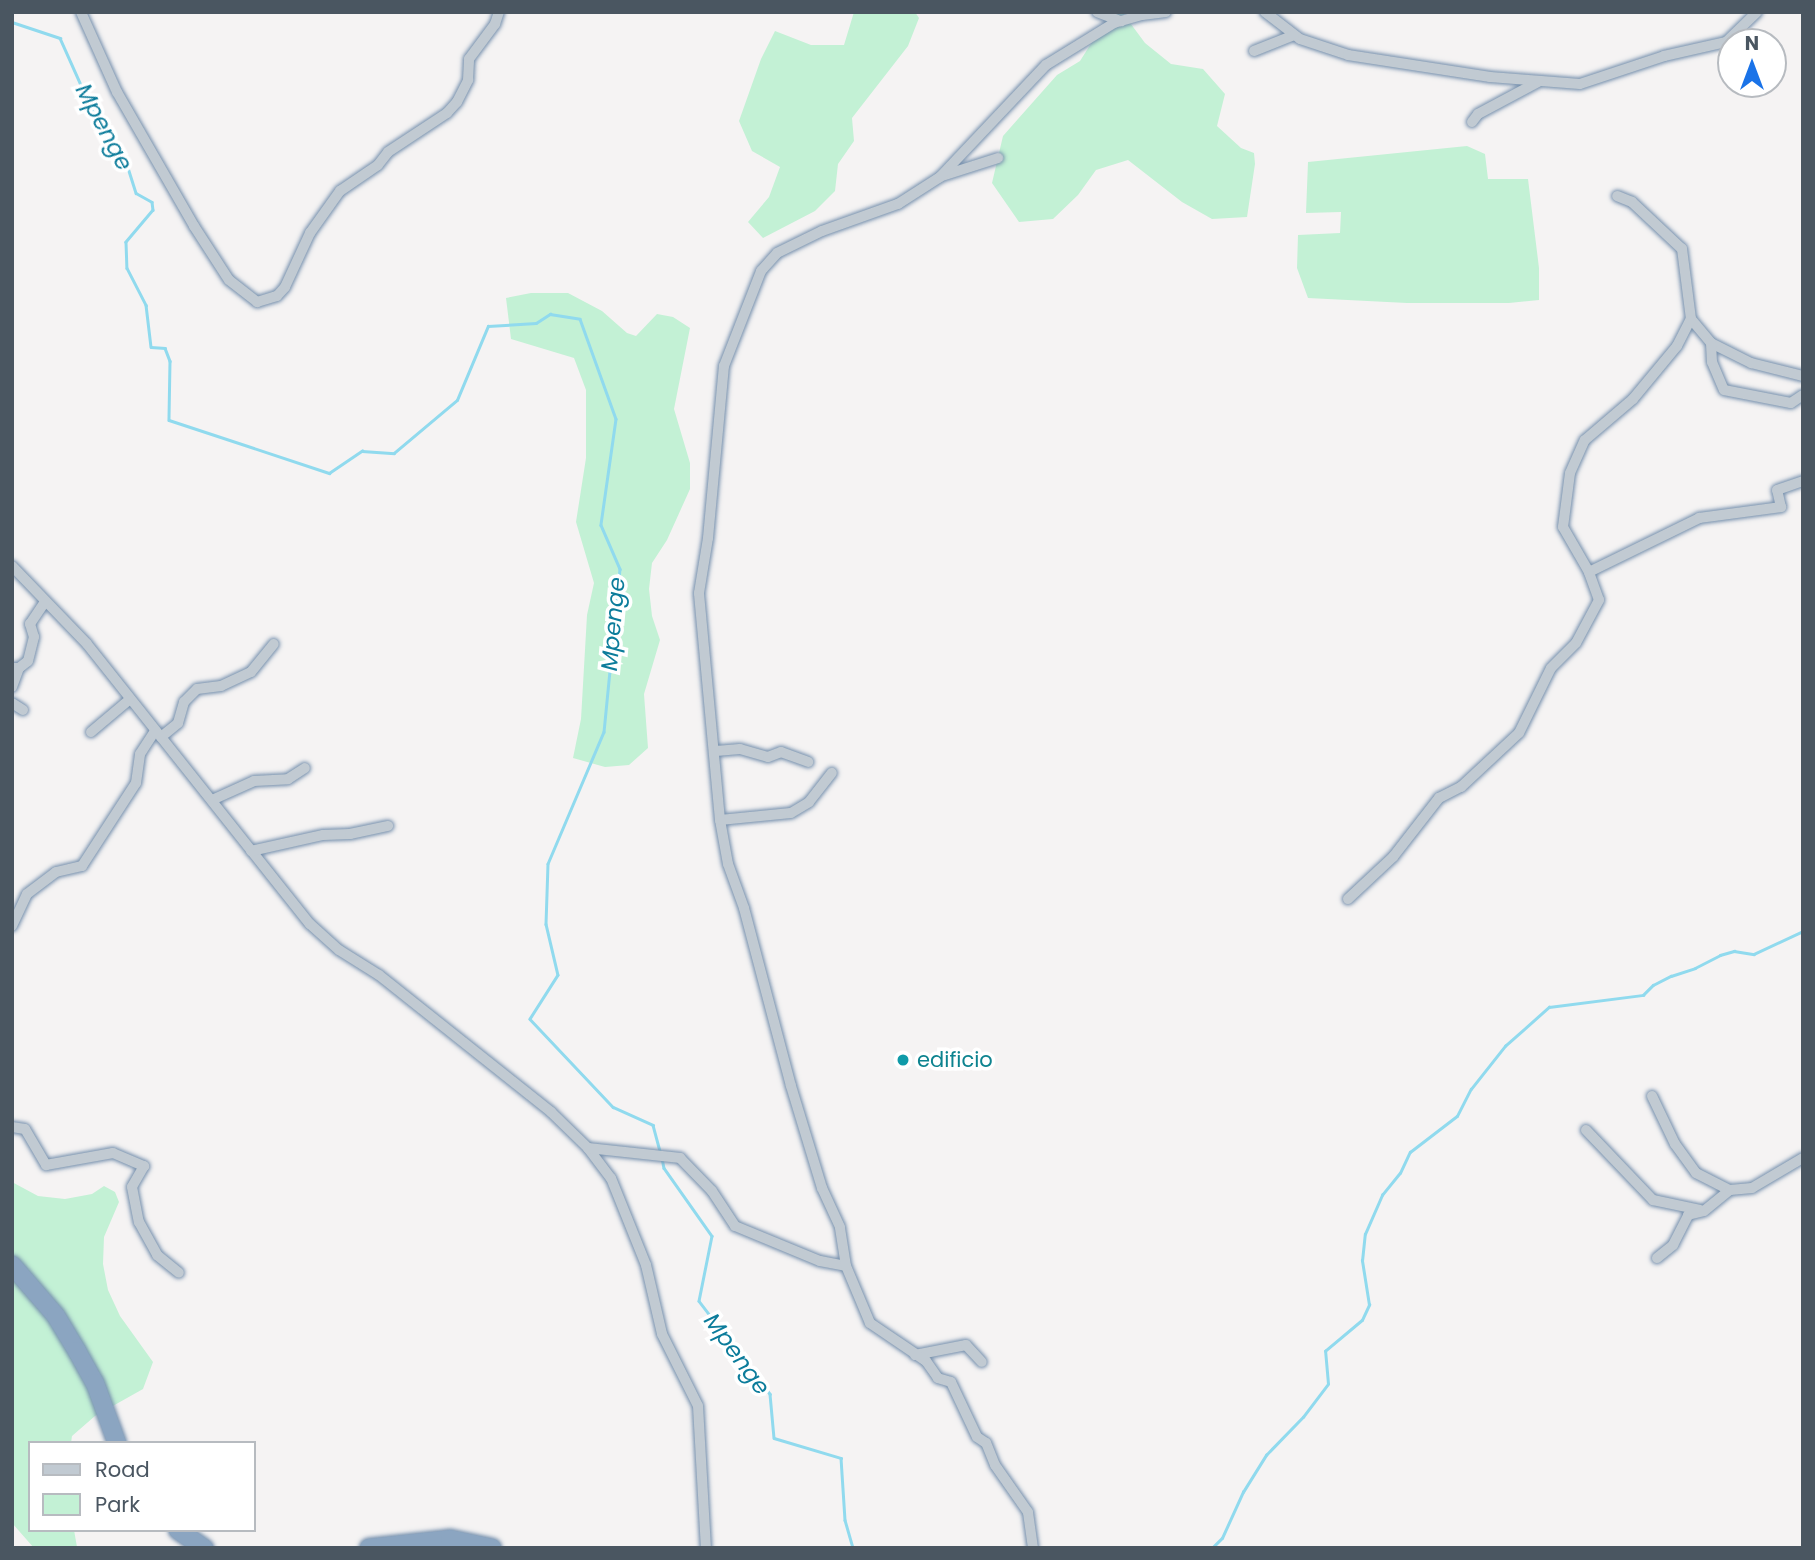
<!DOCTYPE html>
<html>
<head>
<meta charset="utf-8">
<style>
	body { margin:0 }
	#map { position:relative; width:1815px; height:1560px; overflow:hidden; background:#f5f3f3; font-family:Poppins,sans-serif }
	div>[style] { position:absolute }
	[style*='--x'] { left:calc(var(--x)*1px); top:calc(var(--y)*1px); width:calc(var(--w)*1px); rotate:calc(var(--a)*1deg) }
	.green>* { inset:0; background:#c3f1d5 }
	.stream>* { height:2.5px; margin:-1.25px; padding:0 1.25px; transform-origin:1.25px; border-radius:1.25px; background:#90daee }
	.roads { filter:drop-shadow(0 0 2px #7690ad) drop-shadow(0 0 2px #7690ad) }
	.street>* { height:10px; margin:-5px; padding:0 5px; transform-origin:5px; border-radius:5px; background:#c1cad2 }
	.highway>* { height:18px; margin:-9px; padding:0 9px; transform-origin:9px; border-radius:9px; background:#8ba5c1 }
	.dots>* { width:19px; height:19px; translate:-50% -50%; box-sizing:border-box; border:4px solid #fff; border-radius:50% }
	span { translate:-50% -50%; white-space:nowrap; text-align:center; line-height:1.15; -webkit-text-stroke:7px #fff; paint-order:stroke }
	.culture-label { font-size:21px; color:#0d838f }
	.left { translate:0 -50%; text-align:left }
	.water-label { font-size:23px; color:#0c7c9b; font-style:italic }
	.frame { position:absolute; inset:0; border:14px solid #4a5661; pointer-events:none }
	.legend { position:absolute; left:28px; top:1441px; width:228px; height:91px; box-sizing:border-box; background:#fff; border:2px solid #b7bbc0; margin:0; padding:9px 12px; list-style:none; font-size:21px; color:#4a5661 }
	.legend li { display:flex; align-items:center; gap:14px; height:35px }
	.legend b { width:35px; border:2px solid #b7bbc0 }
	.north { position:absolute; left:1717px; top:28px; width:70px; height:70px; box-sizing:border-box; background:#fff; border:2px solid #b7bbc0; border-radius:50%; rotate:0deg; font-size:19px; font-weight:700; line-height:28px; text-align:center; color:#4a5661 }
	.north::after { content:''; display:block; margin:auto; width:24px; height:32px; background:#1a73e8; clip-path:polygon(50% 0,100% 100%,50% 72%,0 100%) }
</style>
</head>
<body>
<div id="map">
	<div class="green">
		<i style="clip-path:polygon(854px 12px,915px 12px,919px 18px,908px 46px,852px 118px,854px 141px,838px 164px,835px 191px,815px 211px,763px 238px,748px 222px,769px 197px,780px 167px,752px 151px,739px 121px,761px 59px,775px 31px,811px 45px,844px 45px)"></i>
		<i style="clip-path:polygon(1111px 12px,1122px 12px,1145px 43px,1171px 64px,1203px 69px,1225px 94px,1217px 126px,1241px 148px,1254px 153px,1255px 164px,1247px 217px,1212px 219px,1182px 202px,1128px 160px,1096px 170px,1078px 195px,1053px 219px,1019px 222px,992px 183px,1003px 136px,1057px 75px,1080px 61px)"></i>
		<i style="clip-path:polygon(1467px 146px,1485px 154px,1488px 179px,1528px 179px,1539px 268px,1539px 300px,1509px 303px,1407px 303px,1308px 298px,1297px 268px,1298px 235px,1340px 233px,1341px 212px,1306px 213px,1308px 162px)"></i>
		<i style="clip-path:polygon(531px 293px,568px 293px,602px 311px,627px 333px,636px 336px,657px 314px,673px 317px,690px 328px,674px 409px,690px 463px,690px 489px,667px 540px,652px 563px,649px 589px,652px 616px,660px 640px,644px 694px,648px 748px,629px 765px,605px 767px,573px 758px,581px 719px,587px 615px,594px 583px,576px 522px,586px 458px,586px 390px,574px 358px,511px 339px,506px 298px)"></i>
		<i style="clip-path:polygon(12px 1182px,38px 1196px,65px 1199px,92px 1194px,104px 1186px,115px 1192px,119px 1202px,104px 1237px,103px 1264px,108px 1290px,120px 1316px,153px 1362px,143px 1389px,95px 1416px,72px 1436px,71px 1443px,30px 1443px,30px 1530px,74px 1530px,77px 1547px,34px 1548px,12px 1523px)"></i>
	</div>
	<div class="stream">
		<i style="--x:12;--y:22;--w:51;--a:18.4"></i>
		<i style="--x:60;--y:38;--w:103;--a:65.9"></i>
		<i style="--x:102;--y:132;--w:29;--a:44"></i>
		<i style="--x:123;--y:152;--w:43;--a:72.4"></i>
		<i style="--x:136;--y:193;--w:18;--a:29"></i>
		<i style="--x:152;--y:202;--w:8;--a:83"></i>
		<i style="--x:153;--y:210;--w:42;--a:130.2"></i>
		<i style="--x:126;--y:242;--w:26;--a:88"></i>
		<i style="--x:127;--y:268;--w:42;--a:62.8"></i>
		<i style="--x:146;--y:305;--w:42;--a:83.2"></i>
		<i style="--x:151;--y:347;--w:14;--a:4"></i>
		<i style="--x:165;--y:348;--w:14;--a:69"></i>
		<i style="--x:170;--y:361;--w:59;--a:91"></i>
		<i style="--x:169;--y:420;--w:169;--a:18.3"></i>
		<i style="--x:329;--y:473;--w:40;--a:-34"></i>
		<i style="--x:362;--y:451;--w:32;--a:4"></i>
		<i style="--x:394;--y:453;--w:82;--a:-40.1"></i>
		<i style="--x:457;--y:400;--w:80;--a:-67.3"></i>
		<i style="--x:488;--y:326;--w:48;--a:-3.6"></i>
		<i style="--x:536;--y:323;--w:17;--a:-33"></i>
		<i style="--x:550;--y:314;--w:30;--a:9"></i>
		<i style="--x:580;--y:319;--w:106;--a:70.2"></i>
		<i style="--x:616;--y:419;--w:107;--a:98.1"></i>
		<i style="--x:601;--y:525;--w:48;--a:66.6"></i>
		<i style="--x:620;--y:569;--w:164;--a:95.6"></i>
		<i style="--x:604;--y:732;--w:143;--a:113"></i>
		<i style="--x:548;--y:864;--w:60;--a:91.9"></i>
		<i style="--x:546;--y:924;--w:52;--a:76.8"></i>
		<i style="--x:558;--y:975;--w:52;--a:122.5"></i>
		<i style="--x:530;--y:1019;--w:121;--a:46.7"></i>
		<i style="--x:613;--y:1107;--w:44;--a:24.2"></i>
		<i style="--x:653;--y:1125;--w:27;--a:75"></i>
		<i style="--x:662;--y:1158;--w:10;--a:79"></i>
		<i style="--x:664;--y:1168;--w:83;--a:54.8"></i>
		<i style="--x:712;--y:1236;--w:66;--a:101.3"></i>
		<i style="--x:699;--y:1301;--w:117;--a:52.6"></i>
		<i style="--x:770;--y:1394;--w:44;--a:84.8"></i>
		<i style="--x:774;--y:1438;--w:70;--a:16.6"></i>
		<i style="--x:841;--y:1458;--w:62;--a:86.3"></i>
		<i style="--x:845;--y:1520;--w:29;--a:74"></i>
		<i style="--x:1212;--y:1548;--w:14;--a:-45"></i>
		<i style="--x:1222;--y:1538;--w:51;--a:-65.5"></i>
		<i style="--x:1243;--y:1492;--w:44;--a:-58.1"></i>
		<i style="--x:1266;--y:1455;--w:53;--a:-45.8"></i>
		<i style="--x:1303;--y:1417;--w:41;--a:-52.9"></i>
		<i style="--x:1328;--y:1384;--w:33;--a:-95"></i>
		<i style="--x:1325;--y:1351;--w:48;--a:-40"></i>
		<i style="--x:1362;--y:1320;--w:17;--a:-65"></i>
		<i style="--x:1369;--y:1305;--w:45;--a:-99"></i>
		<i style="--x:1362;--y:1261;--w:27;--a:-84"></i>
		<i style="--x:1365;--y:1234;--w:43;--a:-66.4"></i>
		<i style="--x:1382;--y:1195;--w:28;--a:-51"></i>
		<i style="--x:1400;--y:1173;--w:23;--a:-65"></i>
		<i style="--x:1410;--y:1152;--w:59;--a:-37.5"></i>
		<i style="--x:1457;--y:1116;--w:30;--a:-63"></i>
		<i style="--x:1471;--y:1089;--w:55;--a:-51.7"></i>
		<i style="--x:1505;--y:1046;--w:59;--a:-41.6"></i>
		<i style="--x:1549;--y:1007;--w:95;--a:-7.3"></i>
		<i style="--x:1643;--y:995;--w:14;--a:-45"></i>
		<i style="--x:1653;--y:985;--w:20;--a:-27"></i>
		<i style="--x:1671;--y:976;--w:25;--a:-18"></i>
		<i style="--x:1695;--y:968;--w:28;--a:-27"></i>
		<i style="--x:1720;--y:955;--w:15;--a:-16"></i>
		<i style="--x:1734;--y:951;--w:20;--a:9"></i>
		<i style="--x:1754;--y:954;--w:54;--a:-25.1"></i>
	</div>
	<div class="roads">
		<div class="street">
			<i style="--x:81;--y:12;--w:88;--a:65.8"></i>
			<i style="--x:117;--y:92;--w:155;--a:60.1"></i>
			<i style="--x:194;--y:226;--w:64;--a:57.1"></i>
			<i style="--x:229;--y:280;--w:36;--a:38"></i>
			<i style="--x:257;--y:302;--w:21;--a:-17"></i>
			<i style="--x:277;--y:296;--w:12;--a:-48"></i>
			<i style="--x:285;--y:287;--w:60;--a:-65.2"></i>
			<i style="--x:310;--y:233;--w:52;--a:-54.5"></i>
			<i style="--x:340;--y:191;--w:46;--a:-34.4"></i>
			<i style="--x:378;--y:165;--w:16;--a:-52"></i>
			<i style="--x:388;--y:152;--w:71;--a:-33.5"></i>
			<i style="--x:447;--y:113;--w:15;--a:-48"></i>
			<i style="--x:457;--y:102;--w:25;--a:-63"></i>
			<i style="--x:468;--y:80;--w:21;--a:-87"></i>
			<i style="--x:469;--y:59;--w:44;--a:-53.4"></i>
			<i style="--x:495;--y:24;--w:13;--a:-72"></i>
			<i style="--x:1097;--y:12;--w:26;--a:21"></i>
			<i style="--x:1265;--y:12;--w:44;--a:37.6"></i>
			<i style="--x:1300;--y:39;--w:51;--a:18.4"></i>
			<i style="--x:1348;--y:55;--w:144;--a:8.8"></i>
			<i style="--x:1490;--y:77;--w:90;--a:4.4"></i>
			<i style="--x:1580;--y:84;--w:89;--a:-18.4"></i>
			<i style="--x:1664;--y:56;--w:64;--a:-12.7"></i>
			<i style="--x:1726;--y:42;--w:43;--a:-44.1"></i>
			<i style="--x:1254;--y:51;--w:43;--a:-21.8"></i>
			<i style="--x:1472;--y:122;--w:10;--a:-53"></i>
			<i style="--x:1478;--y:114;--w:68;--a:-28.1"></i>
			<i style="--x:942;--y:176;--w:59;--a:-17.8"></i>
			<i style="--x:1691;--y:319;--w:31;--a:50"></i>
			<i style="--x:1711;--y:343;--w:45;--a:26.6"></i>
			<i style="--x:1751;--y:363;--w:54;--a:14"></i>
			<i style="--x:1711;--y:343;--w:19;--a:87"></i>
			<i style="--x:1712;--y:362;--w:30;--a:67"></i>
			<i style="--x:1724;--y:390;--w:68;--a:11"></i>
			<i style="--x:1791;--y:403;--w:14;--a:-34"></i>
			<i style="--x:12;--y:566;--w:108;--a:46.1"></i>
			<i style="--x:87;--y:644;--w:358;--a:51.5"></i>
			<i style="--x:310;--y:924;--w:39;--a:42"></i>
			<i style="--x:339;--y:950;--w:47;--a:32"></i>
			<i style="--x:379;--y:975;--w:220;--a:38.5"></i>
			<i style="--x:551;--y:1112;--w:52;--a:44.2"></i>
			<i style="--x:588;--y:1148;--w:38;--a:53"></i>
			<i style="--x:611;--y:1178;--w:94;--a:68.1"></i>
			<i style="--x:646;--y:1265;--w:71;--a:76.9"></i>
			<i style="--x:662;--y:1334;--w:80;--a:63.4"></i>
			<i style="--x:698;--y:1406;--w:142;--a:86.8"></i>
			<i style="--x:1589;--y:572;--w:123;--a:-26.1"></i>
			<i style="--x:1699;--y:518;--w:83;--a:-7.6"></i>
			<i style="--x:1781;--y:507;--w:17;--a:-103"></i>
			<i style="--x:1777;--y:490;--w:28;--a:-19"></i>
			<i style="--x:12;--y:668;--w:7;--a:0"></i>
			<i style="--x:19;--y:668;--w:11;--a:-38"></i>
			<i style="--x:28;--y:661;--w:25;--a:-76"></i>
			<i style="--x:34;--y:637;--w:14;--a:-107"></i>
			<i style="--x:30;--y:624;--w:27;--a:-56"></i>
			<i style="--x:12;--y:687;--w:20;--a:-70"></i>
			<i style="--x:12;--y:703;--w:13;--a:32"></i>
			<i style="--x:91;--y:732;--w:50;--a:-40.1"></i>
			<i style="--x:161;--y:737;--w:22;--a:-39"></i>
			<i style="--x:178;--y:723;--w:22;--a:-74"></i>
			<i style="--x:184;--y:702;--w:18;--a:-45"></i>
			<i style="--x:197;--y:689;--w:24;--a:-7"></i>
			<i style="--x:221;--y:686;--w:33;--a:-25"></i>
			<i style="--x:251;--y:672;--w:36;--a:-51"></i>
			<i style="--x:716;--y:751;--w:24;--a:-5"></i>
			<i style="--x:740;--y:749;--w:29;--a:16"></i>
			<i style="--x:768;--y:757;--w:14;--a:-21"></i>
			<i style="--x:781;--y:752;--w:29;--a:20"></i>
			<i style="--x:212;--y:800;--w:46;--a:-24.3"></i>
			<i style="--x:254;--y:781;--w:34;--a:-3"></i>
			<i style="--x:288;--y:779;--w:20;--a:-33"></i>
			<i style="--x:720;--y:820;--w:71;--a:-5.6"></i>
			<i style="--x:791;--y:813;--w:21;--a:-31"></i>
			<i style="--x:809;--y:802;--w:37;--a:-52"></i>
			<i style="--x:251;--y:851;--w:74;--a:-12.5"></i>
			<i style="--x:323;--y:835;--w:27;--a:-2"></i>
			<i style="--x:350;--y:834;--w:39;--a:-12"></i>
			<i style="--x:1348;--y:899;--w:62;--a:-43"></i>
			<i style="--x:1393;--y:857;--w:75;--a:-52.1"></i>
			<i style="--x:1439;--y:798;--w:25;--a:-27"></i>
			<i style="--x:1461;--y:787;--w:79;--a:-43"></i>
			<i style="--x:1519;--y:733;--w:72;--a:-63.8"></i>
			<i style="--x:1551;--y:668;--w:35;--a:-45"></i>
			<i style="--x:1576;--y:643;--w:49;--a:-61.9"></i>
			<i style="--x:1599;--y:600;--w:30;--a:-110"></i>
			<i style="--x:1589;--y:572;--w:52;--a:-120"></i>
			<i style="--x:1563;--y:527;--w:54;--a:-82.6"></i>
			<i style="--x:1570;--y:473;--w:36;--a:-66"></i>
			<i style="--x:1585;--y:440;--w:63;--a:-40.5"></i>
			<i style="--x:1633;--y:399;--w:69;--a:-50.3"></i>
			<i style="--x:1677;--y:346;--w:30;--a:-63"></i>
			<i style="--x:1691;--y:319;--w:71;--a:-97.3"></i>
			<i style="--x:1682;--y:249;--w:69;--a:-136.8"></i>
			<i style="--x:1632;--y:202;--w:16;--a:-158"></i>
			<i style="--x:12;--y:926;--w:35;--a:-65"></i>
			<i style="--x:27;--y:894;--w:36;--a:-37"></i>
			<i style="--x:56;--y:872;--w:27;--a:-13"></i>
			<i style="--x:82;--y:866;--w:99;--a:-57"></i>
			<i style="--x:136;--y:783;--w:29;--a:-82"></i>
			<i style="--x:140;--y:754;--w:27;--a:-57"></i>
			<i style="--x:1652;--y:1096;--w:53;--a:64.4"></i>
			<i style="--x:1675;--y:1144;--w:36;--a:54"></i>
			<i style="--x:1696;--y:1173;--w:38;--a:27"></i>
			<i style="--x:12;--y:1127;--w:13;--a:9"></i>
			<i style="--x:25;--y:1129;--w:42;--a:59.7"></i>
			<i style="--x:46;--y:1165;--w:68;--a:-10.2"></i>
			<i style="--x:113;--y:1153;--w:34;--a:23"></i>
			<i style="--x:144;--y:1166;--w:24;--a:120"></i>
			<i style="--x:132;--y:1187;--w:36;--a:79"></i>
			<i style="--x:139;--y:1222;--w:38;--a:61"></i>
			<i style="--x:157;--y:1255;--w:28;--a:39"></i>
			<i style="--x:1586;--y:1130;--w:97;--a:46.3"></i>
			<i style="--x:1653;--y:1200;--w:48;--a:12"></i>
			<i style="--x:588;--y:1148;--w:93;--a:6.2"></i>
			<i style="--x:680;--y:1158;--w:46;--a:45.9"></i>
			<i style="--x:712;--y:1191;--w:42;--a:56.7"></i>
			<i style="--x:735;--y:1226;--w:92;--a:22.4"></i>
			<i style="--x:820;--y:1261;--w:26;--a:11"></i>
			<i style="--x:1657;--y:1258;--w:21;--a:-39"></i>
			<i style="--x:1673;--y:1245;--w:34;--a:-63"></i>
			<i style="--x:1688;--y:1215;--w:16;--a:-14"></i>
			<i style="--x:1704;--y:1211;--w:33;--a:-39"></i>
			<i style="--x:1730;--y:1190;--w:22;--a:-5"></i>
			<i style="--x:1752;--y:1188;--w:59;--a:-30.5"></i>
			<i style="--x:915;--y:1355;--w:52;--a:-11.1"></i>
			<i style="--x:966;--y:1345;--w:23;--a:47"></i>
			<i style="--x:1033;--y:1548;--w:36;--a:-98"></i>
			<i style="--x:1028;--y:1512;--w:57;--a:-125.1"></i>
			<i style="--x:995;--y:1465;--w:24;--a:-112"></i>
			<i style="--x:986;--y:1443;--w:11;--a:-146"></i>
			<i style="--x:977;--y:1437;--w:61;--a:-115.3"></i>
			<i style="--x:951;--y:1382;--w:14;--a:-163"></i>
			<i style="--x:938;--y:1378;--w:21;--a:-125"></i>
			<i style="--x:926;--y:1361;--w:68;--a:-145.8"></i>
			<i style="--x:870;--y:1323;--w:62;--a:-112.8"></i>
			<i style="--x:846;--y:1266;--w:39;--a:-99"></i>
			<i style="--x:840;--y:1227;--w:43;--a:-114.8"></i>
			<i style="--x:822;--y:1188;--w:107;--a:-106.9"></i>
			<i style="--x:791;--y:1086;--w:184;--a:-104.8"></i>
			<i style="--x:744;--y:908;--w:47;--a:-110"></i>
			<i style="--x:728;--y:864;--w:45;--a:-100.3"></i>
			<i style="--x:720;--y:820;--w:228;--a:-95.3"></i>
			<i style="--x:699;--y:593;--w:56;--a:-80.7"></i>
			<i style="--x:708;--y:538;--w:173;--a:-84.7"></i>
			<i style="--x:724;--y:366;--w:102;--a:-68.7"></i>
			<i style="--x:761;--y:271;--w:24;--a:-48"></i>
			<i style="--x:777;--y:253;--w:50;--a:-26.1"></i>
			<i style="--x:822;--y:231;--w:81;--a:-19.6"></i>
			<i style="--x:898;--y:204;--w:50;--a:-32.7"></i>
			<i style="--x:940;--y:177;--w:154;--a:-46.6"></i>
			<i style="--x:1046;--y:65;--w:80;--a:-31.7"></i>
			<i style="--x:1114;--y:23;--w:29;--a:-16"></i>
			<i style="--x:1142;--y:15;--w:24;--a:-7"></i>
		</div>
		<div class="highway">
			<i style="--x:12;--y:1265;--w:67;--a:49.2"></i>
			<i style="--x:56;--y:1316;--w:41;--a:59"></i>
			<i style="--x:77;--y:1351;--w:37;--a:61"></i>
			<i style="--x:95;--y:1383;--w:64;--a:69.9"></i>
			<i style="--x:178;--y:1530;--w:32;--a:35"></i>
			<i style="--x:369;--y:1548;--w:81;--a:-6.3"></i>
			<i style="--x:450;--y:1539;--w:43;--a:12.1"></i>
		</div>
	</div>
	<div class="dots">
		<i style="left:903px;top:1060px;background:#0f9aa8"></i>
	</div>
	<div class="culture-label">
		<span class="left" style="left:917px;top:1060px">edificio</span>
	</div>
	<div class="water-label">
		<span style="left:104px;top:127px;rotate:62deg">Mpenge</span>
		<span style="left:613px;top:624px;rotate:-85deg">Mpenge</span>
		<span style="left:737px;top:1354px;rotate:54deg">Mpenge</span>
	</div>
	<div class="frame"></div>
	<ul class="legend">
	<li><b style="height:9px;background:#c1cad2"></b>Road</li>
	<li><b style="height:19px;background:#c3f1d5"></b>Park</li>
	</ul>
	<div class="north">N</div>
</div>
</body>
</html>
